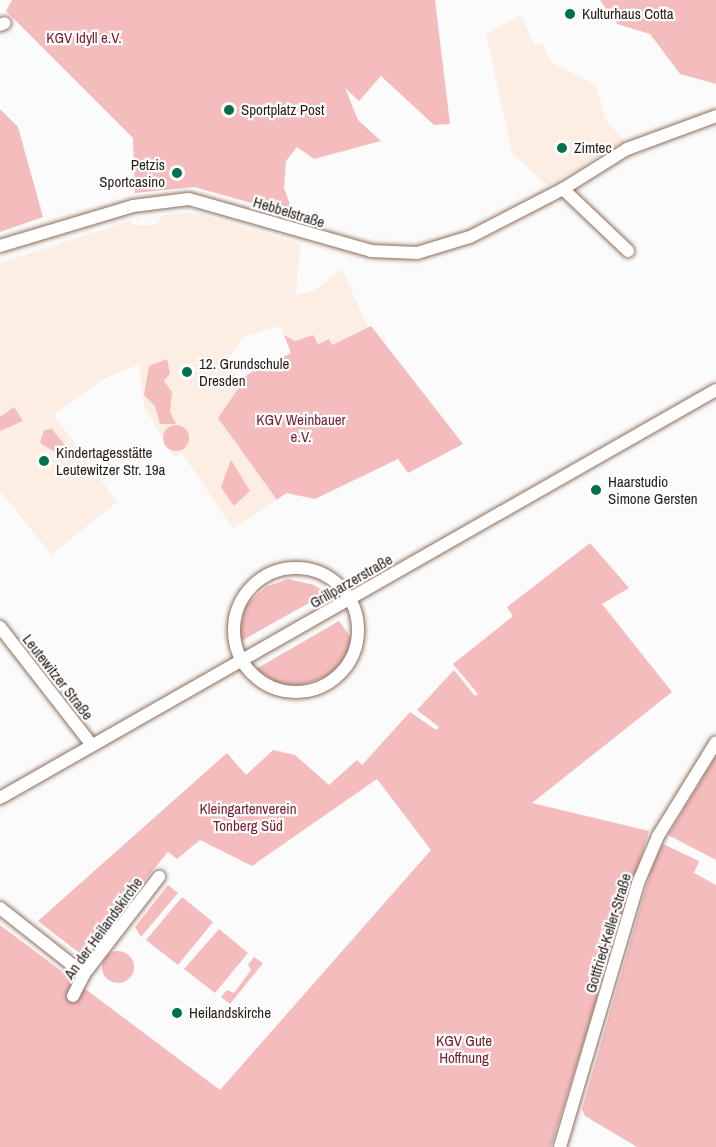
<!DOCTYPE html>
<html>
<head>
<meta charset="utf-8">
<style>
	body { margin:0 }
	#map { position:relative; width:716px; height:1147px; overflow:hidden; background:#fbfbfb; font-family:"Archivo Narrow",sans-serif }
	div>[style] { position:absolute }
	[style*='--x'] { left:calc(var(--x)*1px); top:calc(var(--y)*1px); width:calc(var(--w)*1px); rotate:calc(var(--a)*1deg) }
	.built>* { inset:0; background:#fdeee3 }
	.green>* { inset:0; background:#f5bcbe }
	.round { border-radius:50% }
	.roads { filter:drop-shadow(0 0 2px #8b705c) drop-shadow(0 0 2px #8b705c) }
	.street>* { height:12px; margin:-6px; padding:0 6px; transform-origin:6px; border-radius:6px; background:#fff }
	.street>.ring { margin:-6px; padding:0; box-sizing:content-box; background:none; border:12px solid #fff; border-radius:50% }
	.dots>* { width:16px; height:16px; translate:-50% -50%; box-sizing:border-box; border:3px solid #fff; border-radius:50% }
	span { translate:-50% -50%; white-space:nowrap; text-align:center; line-height:1.15; -webkit-text-stroke:4.5px #fff; paint-order:stroke }
	.poi-label { font-size:15px; color:#281d15 }
	.left { translate:0 -50%; text-align:left }
	.right { translate:-100% -50%; text-align:right }
	.park-label { font-size:15px; color:#761b2a }
	.street-label { font-size:15px; color:#281d15 }
</style>
</head>
<body>
<div id="map">
	<div class="built">
		<i style="clip-path:polygon(521px 15px,535px 46px,542px 43px,552px 63px,596px 85px,605px 118px,624px 141px,547px 186px,512px 153px,486px 34px)"></i>
		<i style="clip-path:polygon(181px 213px,200px 214px,301px 244px,295px 300px,298px 294px,313px 292px,342px 269px,368px 327px,332px 345px,303px 338px,295px 341px,284px 335px,280px 326px,243px 337px,224px 366px,245px 379px,218px 418px,277px 500px,233px 529px,182px 453px,175px 458px,144px 407px,139px 364px,102px 380px,54px 415px,117px 502px,51px 555px,0 490px,0 263px,132px 220px,133px 225px,156px 225px,163px 215px)"></i>
	</div>
	<div class="green">
		<i style="clip-path:polygon(12px 0,435px 0,450px 124px,434px 125px,381px 76px,359px 101px,345px 88px,358px 120px,381px 141px,314px 159px,297px 147px,286px 161px,284px 188px,294px 215px,194px 187px,135px 193px,133px 138px,6px 11px)"></i>
		<i style="clip-path:polygon(600px 0,716px 0,716px 84px,680px 74px,650px 34px,617px 24px)"></i>
		<i style="clip-path:polygon(0 109px,18px 127px,43px 217px,0 232px)"></i>
		<i style="clip-path:polygon(371px 326px,463px 444px,408px 473px,398px 459px,315px 499px,286px 493px,277px 500px,218px 418px,248px 374px,291px 353px,284px 335px,295px 341px,313px 335px,318px 344px,329px 339px,332px 345px)"></i>
		<i style="clip-path:polygon(167px 359px,170px 373px,164px 381px,172px 392px,170px 412px,176px 424px,160px 424px,155px 406px,144px 395px,149px 366px)"></i>
		<i style="clip-path:polygon(14px 407px,23px 421px,0 431px,0 417px)"></i>
		<i class="round" style="left:163px;top:425px;width:26px;height:26px"></i>
		<i style="clip-path:polygon(52px 429px,69px 450px,70px 461px,40px 443px,44px 430px)"></i>
		<i style="clip-path:polygon(231px 460px,250px 491px,234px 506px,221px 487px)"></i>
		<i style="clip-path:polygon(590px 543px,629px 588px,602px 604px,672px 692px,532px 803px,649px 831px,551px 1147px,0 1147px,0 925px,220px 1090px,431px 850px,377px 779px,252px 866px,200px 840px,177px 859px,168px 852px,82px 955px,38px 921px,227px 753px,246px 775px,273px 750px,295px 755px,329px 785px,357px 760px,362px 765px,410px 712px,436px 730px,439px 727px,417px 710px,454px 670px,475px 696px,478px 694px,453px 664px,513px 616px,507px 607px)"></i>
		<i style="clip-path:polygon(288px 579px,314px 585px,327px 593px,241px 641px,239px 629px,246px 605px,266px 587px)"></i>
		<i style="clip-path:polygon(339px 621px,351px 638px,351px 648px,337px 669px,327px 677px,294px 687px,278px 684px,256px 669px)"></i>
		<i style="clip-path:polygon(716px 756px,716px 860px,668px 835px)"></i>
		<i style="clip-path:polygon(663px 844px,699px 861px,694px 873px,716px 885px,716px 1147px,637px 1147px,585px 1116px,582px 1109px,652px 867px)"></i>
		<i style="clip-path:polygon(168px 885px,178px 893px,141px 937px,135px 927px)"></i>
		<i style="clip-path:polygon(182px 897px,213px 922px,178px 965px,146px 940px)"></i>
		<i style="clip-path:polygon(219px 929px,248px 953px,215px 993px,184px 969px)"></i>
		<i class="round" style="left:102px;top:951px;width:32px;height:32px"></i>
		<i style="clip-path:polygon(254px 957px,263px 963px,230px 1004px,221px 997px,227px 990px,234px 993px,251px 970px,248px 965px)"></i>
	</div>
	<div class="roads">
		<div class="street">
			<i style="--x:0;--y:25;--w:5;--a:-22"></i>
			<i style="--x:563;--y:189;--w:90;--a:43.6"></i>
			<i style="--x:0;--y:246;--w:139;--a:-16.7"></i>
			<i style="--x:133;--y:206;--w:56;--a:-7.1"></i>
			<i style="--x:189;--y:199;--w:189;--a:15.9"></i>
			<i style="--x:371;--y:251;--w:46;--a:2.5"></i>
			<i style="--x:417;--y:253;--w:55;--a:-16.8"></i>
			<i style="--x:470;--y:237;--w:105;--a:-27.3"></i>
			<i style="--x:563;--y:189;--w:75;--a:-32"></i>
			<i style="--x:627;--y:149;--w:95;--a:-20.3"></i>
			<i class="ring" style="left:234px;top:568px;width:112px;height:112px"></i>
			<i style="--x:0;--y:627;--w:150;--a:52.1"></i>
			<i style="--x:0;--y:798;--w:824;--a:-29.68"></i>
			<i style="--x:0;--y:908;--w:107;--a:38.2"></i>
			<i style="--x:73;--y:996;--w:25;--a:-63"></i>
			<i style="--x:84;--y:974;--w:123;--a:-52.3"></i>
			<i style="--x:560;--y:1147;--w:275;--a:-73.5"></i>
			<i style="--x:638;--y:883;--w:51;--a:-66.9"></i>
			<i style="--x:658;--y:836;--w:110;--a:-58.3"></i>
		</div>
	</div>
	<div class="dots">
		<i style="left:570px;top:14px;background:#00714a"></i>
		<i style="left:229px;top:110px;background:#00714a"></i>
		<i style="left:562px;top:148px;background:#00714a"></i>
		<i style="left:177px;top:173px;background:#00714a"></i>
		<i style="left:187px;top:372px;background:#00714a"></i>
		<i style="left:44px;top:461px;background:#00714a"></i>
		<i style="left:596px;top:490px;background:#00714a"></i>
		<i style="left:177px;top:1013px;background:#00714a"></i>
	</div>
	<div class="poi-label">
		<span class="left" style="left:582px;top:14px">Kulturhaus Cotta</span>
		<span class="left" style="left:241px;top:110px">Sportplatz Post</span>
		<span class="left" style="left:574px;top:148px">Zimtec</span>
		<span class="right" style="left:165px;top:173px">Petzis<br>Sportcasino</span>
		<span class="left" style="left:199px;top:372px">12. Grundschule<br>Dresden</span>
		<span class="left" style="left:56px;top:461px">Kindertagesstätte<br>Leutewitzer Str. 19a</span>
		<span class="left" style="left:608px;top:490px">Haarstudio<br>Simone Gersten</span>
		<span class="left" style="left:189px;top:1013px">Heilandskirche</span>
	</div>
	<div class="park-label">
		<span style="left:84px;top:38px">KGV Idyll e.V.</span>
		<span style="left:301px;top:428px">KGV Weinbauer<br>e.V.</span>
		<span style="left:248px;top:817px">Kleingartenverein<br>Tonberg Süd</span>
		<span style="left:464px;top:1049px">KGV Gute<br>Hoffnung</span>
	</div>
	<div class="street-label">
		<span style="left:289px;top:212px;rotate:17deg">Hebbelstraße</span>
		<span style="left:351px;top:581px;rotate:-30deg">Grillparzerstraße</span>
		<span style="left:58px;top:677px;rotate:52deg">Leutewitzer Straße</span>
		<span style="left:103px;top:928px;rotate:-54deg">An der Heilandskirche</span>
		<span style="left:608px;top:933px;rotate:-73deg">Gottfried-Keller-Straße</span>
	</div>
</div>
</body>
</html>
